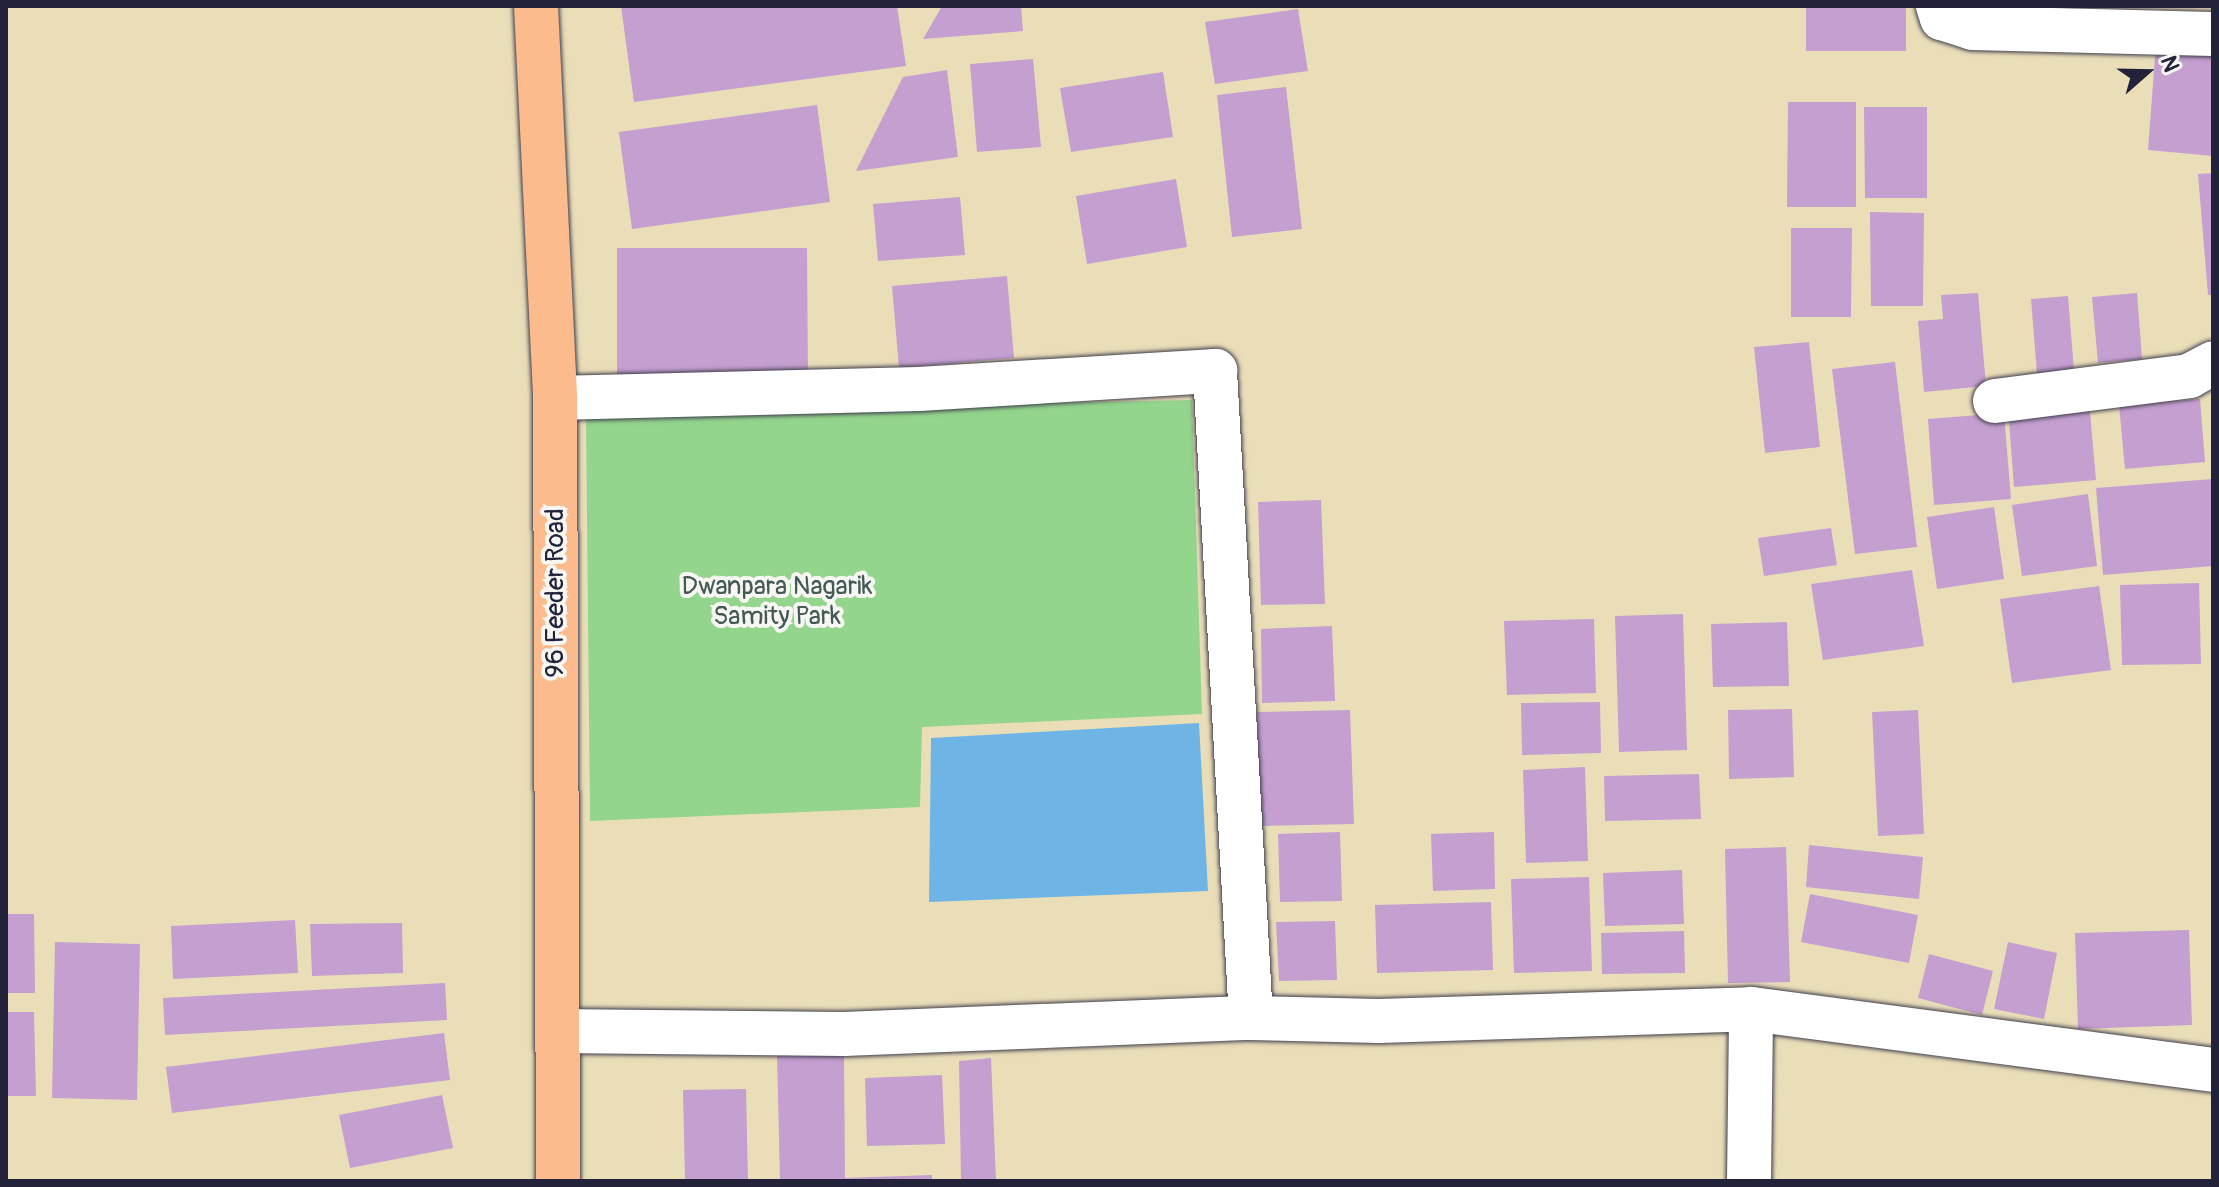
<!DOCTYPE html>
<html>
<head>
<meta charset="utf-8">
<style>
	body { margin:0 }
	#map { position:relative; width:2219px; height:1187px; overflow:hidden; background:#eadeb9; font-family:Pangolin,sans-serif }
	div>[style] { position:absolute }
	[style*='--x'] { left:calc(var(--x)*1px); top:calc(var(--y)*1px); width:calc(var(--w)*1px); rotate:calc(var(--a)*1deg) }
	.green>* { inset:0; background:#93d58d }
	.water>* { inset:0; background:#6eb5e5 }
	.building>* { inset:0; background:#c59fd0 }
	.roads { filter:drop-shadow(0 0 2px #403e4e) drop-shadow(0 0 2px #403e4e) }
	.street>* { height:44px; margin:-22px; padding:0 22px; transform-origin:22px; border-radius:22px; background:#fff }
	.primary>* { height:44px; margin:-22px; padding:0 22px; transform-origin:22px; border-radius:22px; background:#fbbb8d }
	span { translate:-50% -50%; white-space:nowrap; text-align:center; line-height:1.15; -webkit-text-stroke:8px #f6f6f2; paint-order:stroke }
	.park-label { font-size:26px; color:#445854 }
	.street-label { font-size:26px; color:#22223b }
	.frame { position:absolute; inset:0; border:8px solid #22223b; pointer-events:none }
	.north { position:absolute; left:2107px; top:32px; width:80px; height:80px; -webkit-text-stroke:6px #f6f6f2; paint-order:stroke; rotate:70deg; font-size:22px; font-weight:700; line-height:32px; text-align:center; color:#22223b }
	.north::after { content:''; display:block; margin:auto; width:28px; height:36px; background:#22223b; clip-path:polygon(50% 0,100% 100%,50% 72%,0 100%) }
</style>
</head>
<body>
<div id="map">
	<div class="green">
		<i style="clip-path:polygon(1192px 400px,1202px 714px,922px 727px,920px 807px,590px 821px,586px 414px)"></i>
	</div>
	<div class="water">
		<i style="clip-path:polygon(1199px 723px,1208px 891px,929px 902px,931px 738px)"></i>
	</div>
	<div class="building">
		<i style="clip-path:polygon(621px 6px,897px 6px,906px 66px,634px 102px)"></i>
		<i style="clip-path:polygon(942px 6px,1021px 6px,1023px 31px,923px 39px)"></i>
		<i style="clip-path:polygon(1806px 6px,1906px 6px,1906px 51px,1806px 51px)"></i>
		<i style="clip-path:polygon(1298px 9px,1308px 71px,1215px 84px,1205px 22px)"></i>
		<i style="clip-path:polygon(2156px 44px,2213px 48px,2213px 156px,2148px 150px)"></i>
		<i style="clip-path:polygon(1033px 59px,1041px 147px,977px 152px,970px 64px)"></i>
		<i style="clip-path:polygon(947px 70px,958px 157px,856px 171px,903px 77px)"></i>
		<i style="clip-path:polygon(1163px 72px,1173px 137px,1071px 152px,1060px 88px)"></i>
		<i style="clip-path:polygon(1286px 87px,1302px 229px,1232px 237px,1217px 95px)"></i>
		<i style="clip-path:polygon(1788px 102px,1856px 102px,1856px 207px,1787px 207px)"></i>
		<i style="clip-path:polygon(817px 105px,830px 202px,632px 229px,619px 132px)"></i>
		<i style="clip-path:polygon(1864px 107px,1927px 107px,1927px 198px,1865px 198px)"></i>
		<i style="clip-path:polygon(2213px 173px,2213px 295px,2208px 295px,2198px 174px)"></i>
		<i style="clip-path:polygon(1176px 179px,1187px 247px,1087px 264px,1076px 196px)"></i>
		<i style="clip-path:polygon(960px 197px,965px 255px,878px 261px,873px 204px)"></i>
		<i style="clip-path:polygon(1870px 212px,1924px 213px,1923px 306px,1871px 306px)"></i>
		<i style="clip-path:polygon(1791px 228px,1852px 228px,1851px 317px,1791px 317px)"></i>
		<i style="clip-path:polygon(617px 248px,807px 248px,808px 381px,617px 382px)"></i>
		<i style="clip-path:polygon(1007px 276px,1014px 358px,899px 368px,892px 286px)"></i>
		<i style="clip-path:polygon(1978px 293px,1986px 386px,1924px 392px,1918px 321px,1943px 319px,1941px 295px)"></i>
		<i style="clip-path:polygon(2137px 293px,2142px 359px,2098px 363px,2092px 297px)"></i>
		<i style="clip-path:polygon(2068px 296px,2075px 383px,2038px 386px,2031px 299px)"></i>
		<i style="clip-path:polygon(1809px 342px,1820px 447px,1765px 453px,1754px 347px)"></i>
		<i style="clip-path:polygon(1895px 362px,1917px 547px,1855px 554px,1832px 369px)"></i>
		<i style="clip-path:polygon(2200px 399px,2205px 462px,2125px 469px,2119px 405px)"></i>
		<i style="clip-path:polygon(2089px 400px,2096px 480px,2014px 487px,2008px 407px)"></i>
		<i style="clip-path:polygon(2004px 413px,2011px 499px,1934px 505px,1928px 419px)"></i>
		<i style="clip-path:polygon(2213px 479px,2213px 566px,2103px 575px,2096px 488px)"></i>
		<i style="clip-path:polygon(2088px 494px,2097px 566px,2022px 576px,2012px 505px)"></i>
		<i style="clip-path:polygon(1321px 500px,1325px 604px,1261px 605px,1258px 502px)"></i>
		<i style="clip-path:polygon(1994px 507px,2004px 579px,1937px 589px,1927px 517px)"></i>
		<i style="clip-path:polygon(1831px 528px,1837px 565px,1764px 576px,1758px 538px)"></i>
		<i style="clip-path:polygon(1912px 570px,1924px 646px,1823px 660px,1811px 584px)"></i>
		<i style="clip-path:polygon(2199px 583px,2201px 664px,2122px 665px,2120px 585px)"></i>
		<i style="clip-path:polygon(2099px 586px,2111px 670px,2012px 683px,2000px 599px)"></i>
		<i style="clip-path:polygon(1683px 614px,1687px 750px,1619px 752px,1615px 616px)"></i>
		<i style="clip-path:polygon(1594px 619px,1596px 693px,1507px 695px,1504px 621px)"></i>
		<i style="clip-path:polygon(1787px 622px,1789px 686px,1713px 687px,1711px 624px)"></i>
		<i style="clip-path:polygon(1332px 626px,1335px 701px,1262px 703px,1261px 629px)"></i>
		<i style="clip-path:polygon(1600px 702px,1601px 753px,1522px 755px,1521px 703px)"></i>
		<i style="clip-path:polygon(1792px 709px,1794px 777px,1729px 779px,1728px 710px)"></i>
		<i style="clip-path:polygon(1350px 710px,1354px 824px,1260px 826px,1257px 712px)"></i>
		<i style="clip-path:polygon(1918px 710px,1924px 834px,1878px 836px,1872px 712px)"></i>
		<i style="clip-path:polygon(1585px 767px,1588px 861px,1526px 863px,1523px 770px)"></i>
		<i style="clip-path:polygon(1699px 774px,1701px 819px,1605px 821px,1604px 776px)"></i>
		<i style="clip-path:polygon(1340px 832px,1342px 901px,1280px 902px,1278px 834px)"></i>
		<i style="clip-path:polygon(1494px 832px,1495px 889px,1433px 891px,1431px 834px)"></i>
		<i style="clip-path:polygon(1809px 845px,1923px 857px,1919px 899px,1806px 887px)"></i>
		<i style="clip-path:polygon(1786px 847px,1790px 982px,1728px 983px,1725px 849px)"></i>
		<i style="clip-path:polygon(1682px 870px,1684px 924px,1605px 926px,1603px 873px)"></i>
		<i style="clip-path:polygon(1589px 877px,1592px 971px,1514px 973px,1511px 879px)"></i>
		<i style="clip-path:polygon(1810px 894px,1918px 915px,1909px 963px,1801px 942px)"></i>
		<i style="clip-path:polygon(1491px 902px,1493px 970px,1377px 973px,1375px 905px)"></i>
		<i style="clip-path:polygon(6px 914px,34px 914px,35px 993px,6px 993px)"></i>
		<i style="clip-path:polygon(295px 920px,298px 973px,173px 979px,171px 926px)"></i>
		<i style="clip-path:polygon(1335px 921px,1337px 980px,1279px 981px,1276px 922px)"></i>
		<i style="clip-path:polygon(402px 923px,403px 973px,312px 976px,310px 924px)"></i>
		<i style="clip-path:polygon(2189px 930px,2192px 1025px,2078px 1029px,2075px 933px)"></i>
		<i style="clip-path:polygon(1684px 931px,1685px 973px,1602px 974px,1601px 933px)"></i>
		<i style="clip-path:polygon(55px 942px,140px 944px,137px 1100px,52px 1098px)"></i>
		<i style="clip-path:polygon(2008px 942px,2057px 953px,2044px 1019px,1994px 1009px)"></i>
		<i style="clip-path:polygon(1929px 954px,1993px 971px,1982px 1015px,1918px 998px)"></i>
		<i style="clip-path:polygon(445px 983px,447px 1020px,165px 1035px,163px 998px)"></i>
		<i style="clip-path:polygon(6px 1012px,34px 1012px,36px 1096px,6px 1096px)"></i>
		<i style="clip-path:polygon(444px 1033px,450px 1080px,172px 1113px,166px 1067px)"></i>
		<i style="clip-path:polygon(844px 1053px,845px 1178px,932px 1175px,932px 1181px,780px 1181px,777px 1054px)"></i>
		<i style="clip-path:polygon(991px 1058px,996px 1181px,961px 1181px,959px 1061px)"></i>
		<i style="clip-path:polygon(942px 1075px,945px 1144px,867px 1146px,865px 1078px)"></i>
		<i style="clip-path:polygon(746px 1089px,748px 1181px,685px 1181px,683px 1090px)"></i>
		<i style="clip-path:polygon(442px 1095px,453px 1148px,350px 1168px,339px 1115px)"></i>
	</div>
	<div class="roads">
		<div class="street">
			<i style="--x:1938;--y:6;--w:13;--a:72"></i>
			<i style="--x:1942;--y:18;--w:32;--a:18"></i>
			<i style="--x:1972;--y:28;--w:241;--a:1.4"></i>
			<i style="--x:555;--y:398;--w:364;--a:-1.4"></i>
			<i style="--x:919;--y:389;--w:297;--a:-3.5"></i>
			<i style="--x:1215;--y:371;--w:648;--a:86.82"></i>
			<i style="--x:1995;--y:401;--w:196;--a:-7.3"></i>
			<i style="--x:2189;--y:376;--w:27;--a:-28"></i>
			<i style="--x:557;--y:1031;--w:287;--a:0.6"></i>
			<i style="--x:844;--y:1034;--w:407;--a:-2.3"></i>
			<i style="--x:1251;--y:1018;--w:128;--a:1.3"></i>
			<i style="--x:1379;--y:1021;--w:372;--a:-1.8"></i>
			<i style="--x:1751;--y:1009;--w:466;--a:7.5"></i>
			<i style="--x:1749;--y:1181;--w:172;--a:-89.3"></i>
		</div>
		<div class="primary">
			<i style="--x:536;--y:6;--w:392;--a:87.2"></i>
			<i style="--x:555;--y:398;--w:783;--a:89.78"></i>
		</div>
	</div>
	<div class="park-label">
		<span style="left:777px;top:602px">Dwanpara Nagarik<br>Samity Park</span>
	</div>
	<div class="street-label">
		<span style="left:556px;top:593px;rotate:-90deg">96 Feeder Road</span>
	</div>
	<div class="frame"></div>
	<div class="north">N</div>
</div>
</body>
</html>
